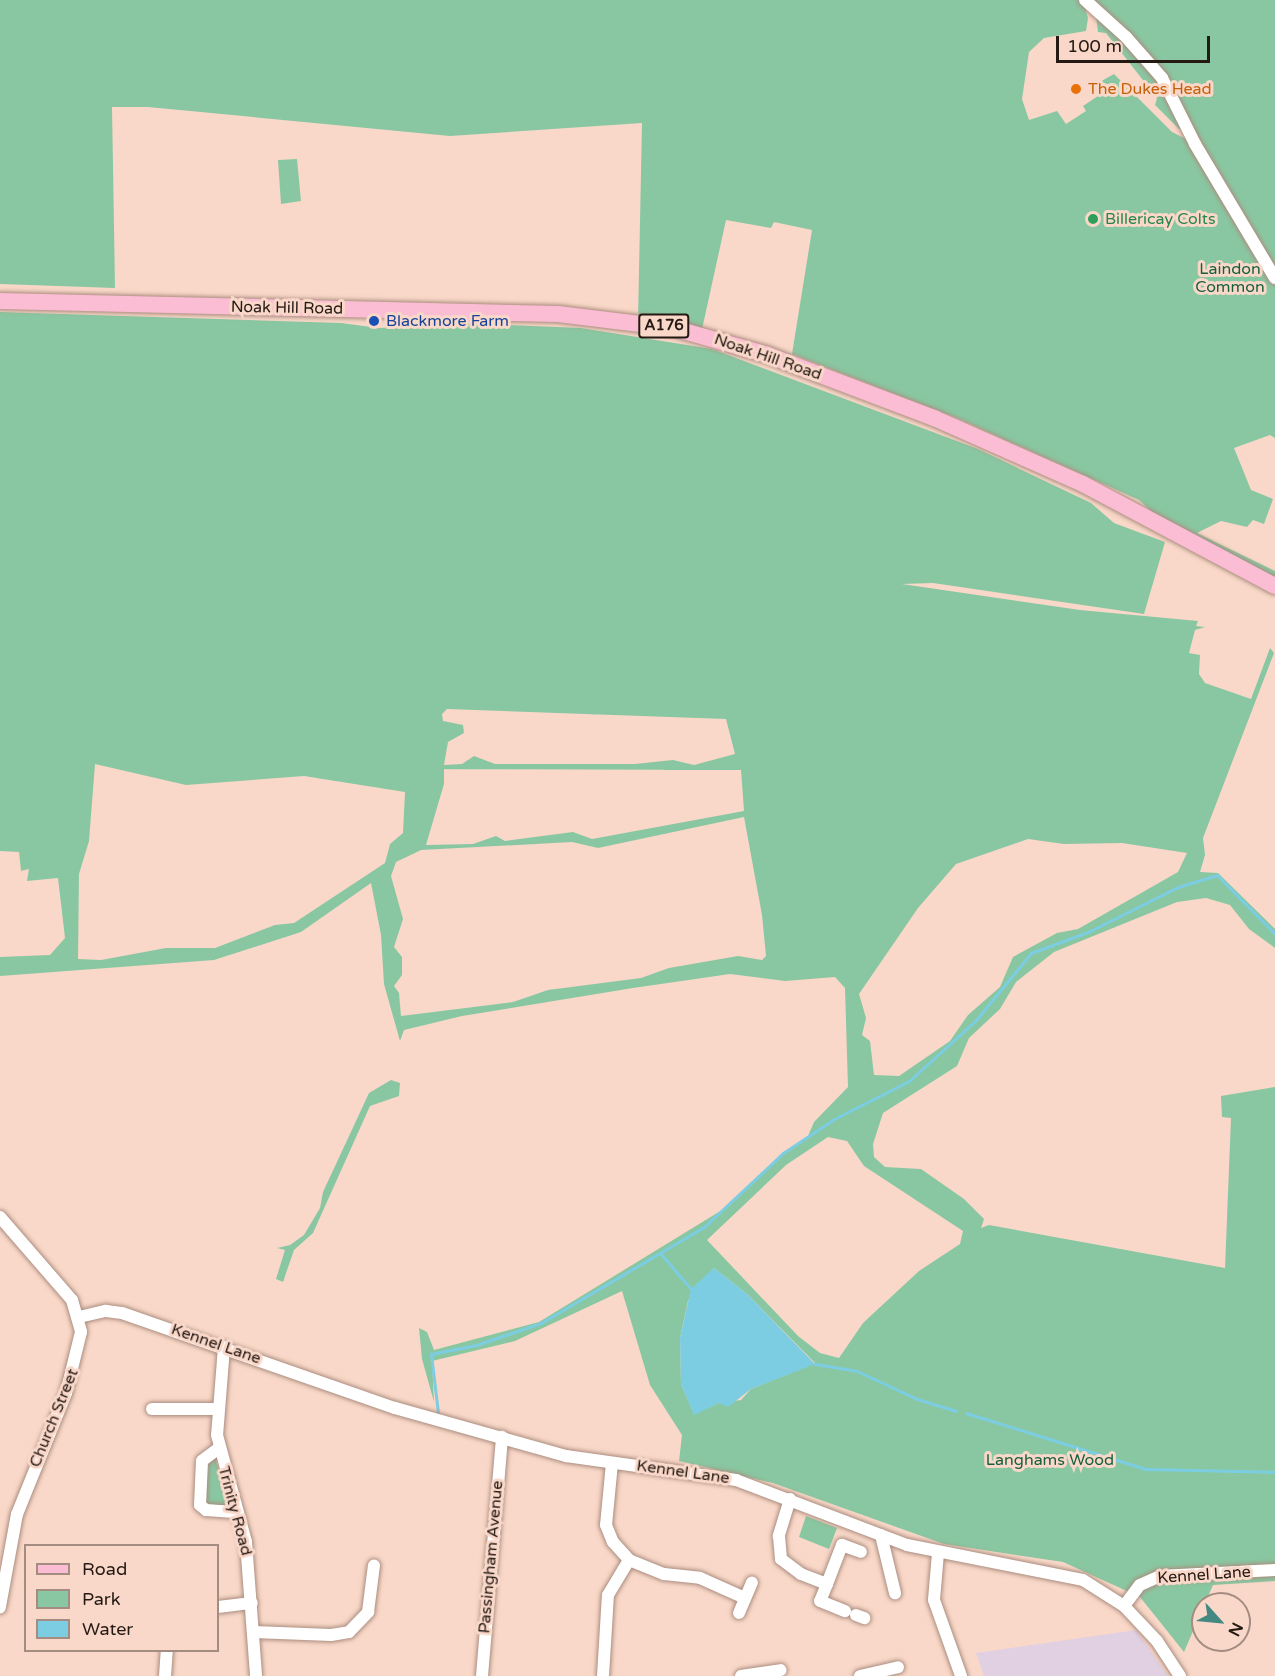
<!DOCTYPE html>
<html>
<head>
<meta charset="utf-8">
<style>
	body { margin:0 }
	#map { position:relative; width:1275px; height:1676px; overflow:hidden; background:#f9d8c9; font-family:"Varela Round",sans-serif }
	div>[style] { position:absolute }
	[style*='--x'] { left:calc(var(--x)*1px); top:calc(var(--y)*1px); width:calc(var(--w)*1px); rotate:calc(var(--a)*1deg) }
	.education>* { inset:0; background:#e0d0e2 }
	.green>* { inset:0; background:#89c7a2 }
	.water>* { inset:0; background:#7ccde2 }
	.stream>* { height:3px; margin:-1.5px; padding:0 1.5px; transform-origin:1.5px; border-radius:1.5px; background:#7ccde2 }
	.roads { filter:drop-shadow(0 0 2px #ab8d7f) drop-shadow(0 0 2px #ab8d7f) }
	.minor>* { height:12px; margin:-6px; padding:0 6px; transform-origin:6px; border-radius:6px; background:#fff }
	.major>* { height:16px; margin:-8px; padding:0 8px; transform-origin:8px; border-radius:8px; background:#fabdd3 }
	.dots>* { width:16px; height:16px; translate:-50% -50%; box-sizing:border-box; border:3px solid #f9d8c9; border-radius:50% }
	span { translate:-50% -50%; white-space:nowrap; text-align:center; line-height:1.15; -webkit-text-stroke:6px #f9d8c9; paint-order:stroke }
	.shield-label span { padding:2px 4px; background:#f9d8c9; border:2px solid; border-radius:4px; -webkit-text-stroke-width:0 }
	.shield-label { font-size:15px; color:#241913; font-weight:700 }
	.food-label { font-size:16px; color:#c56008 }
	.left { translate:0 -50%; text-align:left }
	.leisure-label { font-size:16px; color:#27864d }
	.park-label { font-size:16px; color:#155f3c }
	.street-label { font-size:16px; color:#241913 }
	.transit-label { font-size:16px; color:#164399 }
	.legend { position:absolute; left:24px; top:1544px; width:195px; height:108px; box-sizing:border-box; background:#f9d8c9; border:2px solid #a48c80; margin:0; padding:8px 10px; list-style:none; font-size:18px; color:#241913 }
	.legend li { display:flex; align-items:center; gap:12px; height:30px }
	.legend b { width:30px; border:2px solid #a48c80 }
	.north { position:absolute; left:1191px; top:1592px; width:60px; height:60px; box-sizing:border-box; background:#f9d8c9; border:2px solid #a48c80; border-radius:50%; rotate:117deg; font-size:16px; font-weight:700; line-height:24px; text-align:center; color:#241913 }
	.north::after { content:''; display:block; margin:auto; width:21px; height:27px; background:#438982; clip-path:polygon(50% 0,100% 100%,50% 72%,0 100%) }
	.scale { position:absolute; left:1056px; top:36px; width:154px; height:27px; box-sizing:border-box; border:3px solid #241913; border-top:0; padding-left:8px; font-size:18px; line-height:21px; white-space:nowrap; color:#241913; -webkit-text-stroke:4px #f9d8c9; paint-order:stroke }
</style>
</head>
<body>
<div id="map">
	<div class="education">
		<i style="clip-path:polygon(1136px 1630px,1168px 1676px,984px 1676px,976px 1653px)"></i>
	</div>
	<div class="green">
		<i style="clip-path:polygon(0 0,1083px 0,1088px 18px,1086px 31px,1044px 38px,1029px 52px,1022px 99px,1029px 120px,1057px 111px,1066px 124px,1086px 111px,1083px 106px,1101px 94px,1096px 84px,1114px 74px,1172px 132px,1194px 143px,1187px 130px,1179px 129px,1155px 105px,1157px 98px,1106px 33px,1098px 32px,1095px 9px,1085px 0,1275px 0,1275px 438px,1270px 435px,1234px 448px,1251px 490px,1273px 499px,1264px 524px,1253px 520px,1247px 527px,1221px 521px,1197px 533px,1275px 571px,1275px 586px,1161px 520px,1139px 500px,957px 418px,792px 354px,812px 230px,774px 222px,771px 228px,726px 220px,701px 334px,638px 321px,642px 123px,450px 136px,148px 107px,112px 107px,115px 288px,0 284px)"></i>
		<i style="clip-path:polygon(297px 159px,301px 201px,281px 204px,278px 160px)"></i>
		<i style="clip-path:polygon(evenodd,0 312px,341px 323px,379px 328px,464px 323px,581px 328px,712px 349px,978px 449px,1091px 503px,1114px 523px,1165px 542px,1144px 614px,933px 583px,902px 584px,1080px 610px,1198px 621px,1196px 626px,1205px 627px,1195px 630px,1189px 653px,1200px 655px,1199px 674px,1205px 683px,1251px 699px,1270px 648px,1274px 653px,1203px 838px,1205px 855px,1200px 872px,1218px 873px,1275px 929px,1275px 948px,1249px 929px,1230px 905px,1206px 898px,1177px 902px,1054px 952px,1016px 982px,1000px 1009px,969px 1038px,957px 1066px,883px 1113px,873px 1144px,874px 1157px,885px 1167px,921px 1169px,964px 1199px,984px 1219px,981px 1228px,989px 1225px,1225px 1268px,1231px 1118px,1222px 1117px,1221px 1096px,1275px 1087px,1275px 1581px,1213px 1585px,1184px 1652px,1140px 1597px,1063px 1562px,944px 1544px,773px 1483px,679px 1461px,682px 1435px,650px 1385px,622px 1291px,515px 1341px,432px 1361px,434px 1402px,422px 1359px,419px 1328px,427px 1332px,434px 1350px,539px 1322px,722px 1210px,783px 1153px,808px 1136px,814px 1122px,848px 1087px,845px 988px,835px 977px,785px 981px,730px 974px,633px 988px,462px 1016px,404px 1030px,400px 1041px,384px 984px,381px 935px,371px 883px,301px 932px,214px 960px,0 976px,0 957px,50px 955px,65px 938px,58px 878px,27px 881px,29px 869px,21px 871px,19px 852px,0 851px,0 312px,447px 709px,726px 719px,735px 754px,694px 765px,673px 760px,635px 764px,495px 764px,474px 756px,462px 764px,444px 765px,448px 742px,464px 733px,463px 725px,443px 721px,442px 714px,447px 709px,0 312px,95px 764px,186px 785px,304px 776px,405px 792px,403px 833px,390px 844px,385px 863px,294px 923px,275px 925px,215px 948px,166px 948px,101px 960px,78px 959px,79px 874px,89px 841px,95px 764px,0 312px,444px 769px,741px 770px,744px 811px,592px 839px,573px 832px,505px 841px,496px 836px,473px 844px,426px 845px,444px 784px,444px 769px,0 312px,744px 817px,762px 915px,766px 956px,762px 960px,738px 956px,669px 968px,641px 978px,548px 990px,513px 1002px,401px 1016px,399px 993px,394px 986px,402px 975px,402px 957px,394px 947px,403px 919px,391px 876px,396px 862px,421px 850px,572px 842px,598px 848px,744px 817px,0 312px,1028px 839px,1064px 844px,1122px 843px,1187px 853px,1178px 872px,1078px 929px,1057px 933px,1013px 957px,1000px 987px,968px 1015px,950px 1041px,899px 1076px,874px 1075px,870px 1041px,862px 1035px,866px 1018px,859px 994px,918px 908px,956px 864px,1028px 839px,0 312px,828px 1137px,847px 1141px,864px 1166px,963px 1231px,960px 1244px,919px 1271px,863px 1323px,839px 1358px,820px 1353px,798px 1336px,707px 1240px,786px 1165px,828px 1137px,0 312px,714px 1268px,747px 1294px,815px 1363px,751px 1389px,741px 1400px,719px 1403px,694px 1414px,681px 1384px,680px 1338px,688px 1301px,714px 1268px)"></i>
		<i style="clip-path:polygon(391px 1080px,400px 1083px,399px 1096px,370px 1106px,313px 1233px,294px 1250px,283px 1282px,276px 1279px,285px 1250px,277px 1248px,290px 1245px,304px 1235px,320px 1208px,323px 1192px,369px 1093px)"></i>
		<i style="clip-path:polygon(214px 1455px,229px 1506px,205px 1506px,205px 1464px)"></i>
		<i style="clip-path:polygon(806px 1516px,837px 1528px,829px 1549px,799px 1537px)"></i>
	</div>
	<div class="water">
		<i style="clip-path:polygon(714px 1268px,747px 1294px,815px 1364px,751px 1389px,728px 1407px,719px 1403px,694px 1415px,681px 1384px,680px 1338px,691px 1289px)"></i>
	</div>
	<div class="stream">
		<i style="--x:661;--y:1254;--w:46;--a:49.4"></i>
		<i style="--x:815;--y:1364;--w:43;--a:9.5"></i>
		<i style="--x:857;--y:1371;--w:66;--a:25"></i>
		<i style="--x:917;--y:1399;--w:41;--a:17.1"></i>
		<i style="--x:438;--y:1413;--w:59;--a:-96.8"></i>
		<i style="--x:431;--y:1354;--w:46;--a:-11.3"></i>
		<i style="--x:476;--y:1345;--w:69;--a:-18.7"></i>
		<i style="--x:541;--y:1323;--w:189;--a:-30.5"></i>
		<i style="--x:704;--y:1227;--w:108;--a:-43.1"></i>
		<i style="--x:783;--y:1153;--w:61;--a:-33.7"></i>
		<i style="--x:834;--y:1119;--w:84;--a:-26.9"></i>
		<i style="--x:909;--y:1081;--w:91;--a:-42.3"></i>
		<i style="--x:976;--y:1020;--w:87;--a:-50.6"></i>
		<i style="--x:1031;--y:953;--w:63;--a:-20.4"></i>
		<i style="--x:1090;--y:931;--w:98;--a:-26.6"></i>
		<i style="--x:1178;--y:887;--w:41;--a:-17.1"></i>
		<i style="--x:1217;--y:875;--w:83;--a:45.5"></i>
		<i style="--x:966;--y:1413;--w:189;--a:17.3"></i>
		<i style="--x:1146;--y:1469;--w:129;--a:1.3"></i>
	</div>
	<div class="roads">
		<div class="minor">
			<i style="--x:1085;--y:0;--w:55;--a:42.1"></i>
			<i style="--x:1126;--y:37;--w:55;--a:48.7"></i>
			<i style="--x:1162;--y:78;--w:74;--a:63.4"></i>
			<i style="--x:1195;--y:144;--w:156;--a:59.2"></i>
			<i style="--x:0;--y:1217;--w:110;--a:49.1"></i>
			<i style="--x:72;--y:1300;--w:33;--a:74"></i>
			<i style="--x:81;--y:1332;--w:63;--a:103.8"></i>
			<i style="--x:66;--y:1393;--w:131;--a:112"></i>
			<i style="--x:17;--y:1514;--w:95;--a:100.4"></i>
			<i style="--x:79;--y:1317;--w:28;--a:-13"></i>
			<i style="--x:106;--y:1311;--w:16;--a:7"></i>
			<i style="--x:122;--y:1313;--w:289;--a:19.2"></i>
			<i style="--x:395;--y:1408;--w:178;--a:15.7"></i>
			<i style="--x:566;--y:1456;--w:172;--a:8"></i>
			<i style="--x:736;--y:1480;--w:183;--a:20.8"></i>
			<i style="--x:907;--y:1545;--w:179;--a:11.2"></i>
			<i style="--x:1083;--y:1580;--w:49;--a:32.4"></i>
			<i style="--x:1124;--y:1606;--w:26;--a:-53"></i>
			<i style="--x:1140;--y:1585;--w:22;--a:-24"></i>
			<i style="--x:1160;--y:1576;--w:115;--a:-3"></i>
			<i style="--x:224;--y:1347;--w:88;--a:94.5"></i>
			<i style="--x:217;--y:1435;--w:111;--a:74.8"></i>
			<i style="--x:246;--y:1542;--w:134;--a:85.7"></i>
			<i style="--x:152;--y:1409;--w:64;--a:0"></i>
			<i style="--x:219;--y:1448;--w:21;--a:143"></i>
			<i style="--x:202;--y:1461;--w:44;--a:92.6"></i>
			<i style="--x:200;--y:1505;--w:8;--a:40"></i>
			<i style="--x:206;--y:1510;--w:31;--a:4"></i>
			<i style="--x:612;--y:1463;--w:62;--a:95.5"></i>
			<i style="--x:606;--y:1525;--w:18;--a:68"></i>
			<i style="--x:613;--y:1542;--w:24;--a:48"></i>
			<i style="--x:629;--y:1560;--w:38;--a:22"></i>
			<i style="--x:664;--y:1574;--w:36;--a:6"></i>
			<i style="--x:700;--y:1578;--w:49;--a:24"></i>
			<i style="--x:790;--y:1499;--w:39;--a:107"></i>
			<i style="--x:779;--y:1536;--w:23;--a:85"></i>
			<i style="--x:781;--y:1559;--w:25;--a:37"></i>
			<i style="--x:801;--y:1574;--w:28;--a:21"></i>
			<i style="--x:827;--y:1584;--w:18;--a:112"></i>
			<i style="--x:820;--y:1601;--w:27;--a:22"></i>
			<i style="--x:881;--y:1535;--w:60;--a:76.4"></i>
			<i style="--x:938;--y:1553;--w:47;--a:94.9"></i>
			<i style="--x:934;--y:1600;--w:81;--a:70.4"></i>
			<i style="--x:827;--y:1584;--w:42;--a:-69"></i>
			<i style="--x:842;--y:1545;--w:20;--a:20"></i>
			<i style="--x:1124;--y:1606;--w:48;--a:46.7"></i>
			<i style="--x:1157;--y:1641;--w:42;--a:56.7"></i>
			<i style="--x:218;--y:1607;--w:34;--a:-7"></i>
			<i style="--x:739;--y:1613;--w:33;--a:-67"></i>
			<i style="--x:856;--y:1615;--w:9;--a:21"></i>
			<i style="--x:254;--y:1632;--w:77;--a:2.2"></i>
			<i style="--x:331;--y:1635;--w:18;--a:-9"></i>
			<i style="--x:349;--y:1632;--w:28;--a:-46"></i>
			<i style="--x:368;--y:1612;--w:47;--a:-82.7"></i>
			<i style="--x:165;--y:1676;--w:26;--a:-86"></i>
			<i style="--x:482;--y:1676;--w:240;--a:-85.2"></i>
			<i style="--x:603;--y:1676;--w:81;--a:-86.5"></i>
			<i style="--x:608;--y:1595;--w:41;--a:-59"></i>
			<i style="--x:741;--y:1676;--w:40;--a:-8.5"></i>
			<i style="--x:860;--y:1676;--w:39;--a:-13"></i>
		</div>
		<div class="major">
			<i style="--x:0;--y:301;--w:558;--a:1.33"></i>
			<i style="--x:558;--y:314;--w:116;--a:6.9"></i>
			<i style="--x:673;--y:328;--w:99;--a:15.9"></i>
			<i style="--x:768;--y:355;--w:178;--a:20.8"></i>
			<i style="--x:934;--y:418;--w:163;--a:23.9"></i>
			<i style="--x:1083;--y:484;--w:217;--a:28"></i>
		</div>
	</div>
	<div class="dots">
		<i style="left:1076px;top:89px;background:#e8710a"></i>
		<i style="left:1093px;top:219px;background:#2e9e5b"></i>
		<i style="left:374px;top:321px;background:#1a4fb4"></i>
	</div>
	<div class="shield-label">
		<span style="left:664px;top:326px">A176</span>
	</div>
	<div class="food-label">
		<span class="left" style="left:1088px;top:89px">The Dukes Head</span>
	</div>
	<div class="leisure-label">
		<span class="left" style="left:1105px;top:219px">Billericay Colts</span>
	</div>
	<div class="park-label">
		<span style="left:1230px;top:278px">Laindon<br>Common</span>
		<span style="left:1050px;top:1460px">Langhams Wood</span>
	</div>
	<div class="street-label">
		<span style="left:287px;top:308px;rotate:1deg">Noak Hill Road</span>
		<span style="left:768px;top:357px;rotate:19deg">Noak Hill Road</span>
		<span style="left:216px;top:1344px;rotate:19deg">Kennel Lane</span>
		<span style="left:54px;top:1418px;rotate:-68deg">Church Street</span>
		<span style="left:683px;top:1472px;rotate:8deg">Kennel Lane</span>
		<span style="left:235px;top:1511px;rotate:75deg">Trinity Road</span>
		<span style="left:491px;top:1557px;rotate:-85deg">Passingham Avenue</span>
		<span style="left:1204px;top:1575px;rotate:-4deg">Kennel Lane</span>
	</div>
	<div class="transit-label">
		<span class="left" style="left:386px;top:321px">Blackmore Farm</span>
	</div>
	<ul class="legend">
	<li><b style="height:8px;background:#fabdd3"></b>Road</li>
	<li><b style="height:16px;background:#89c7a2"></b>Park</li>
	<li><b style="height:16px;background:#7ccde2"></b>Water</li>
	</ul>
	<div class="north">N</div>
	<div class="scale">100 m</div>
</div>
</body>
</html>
